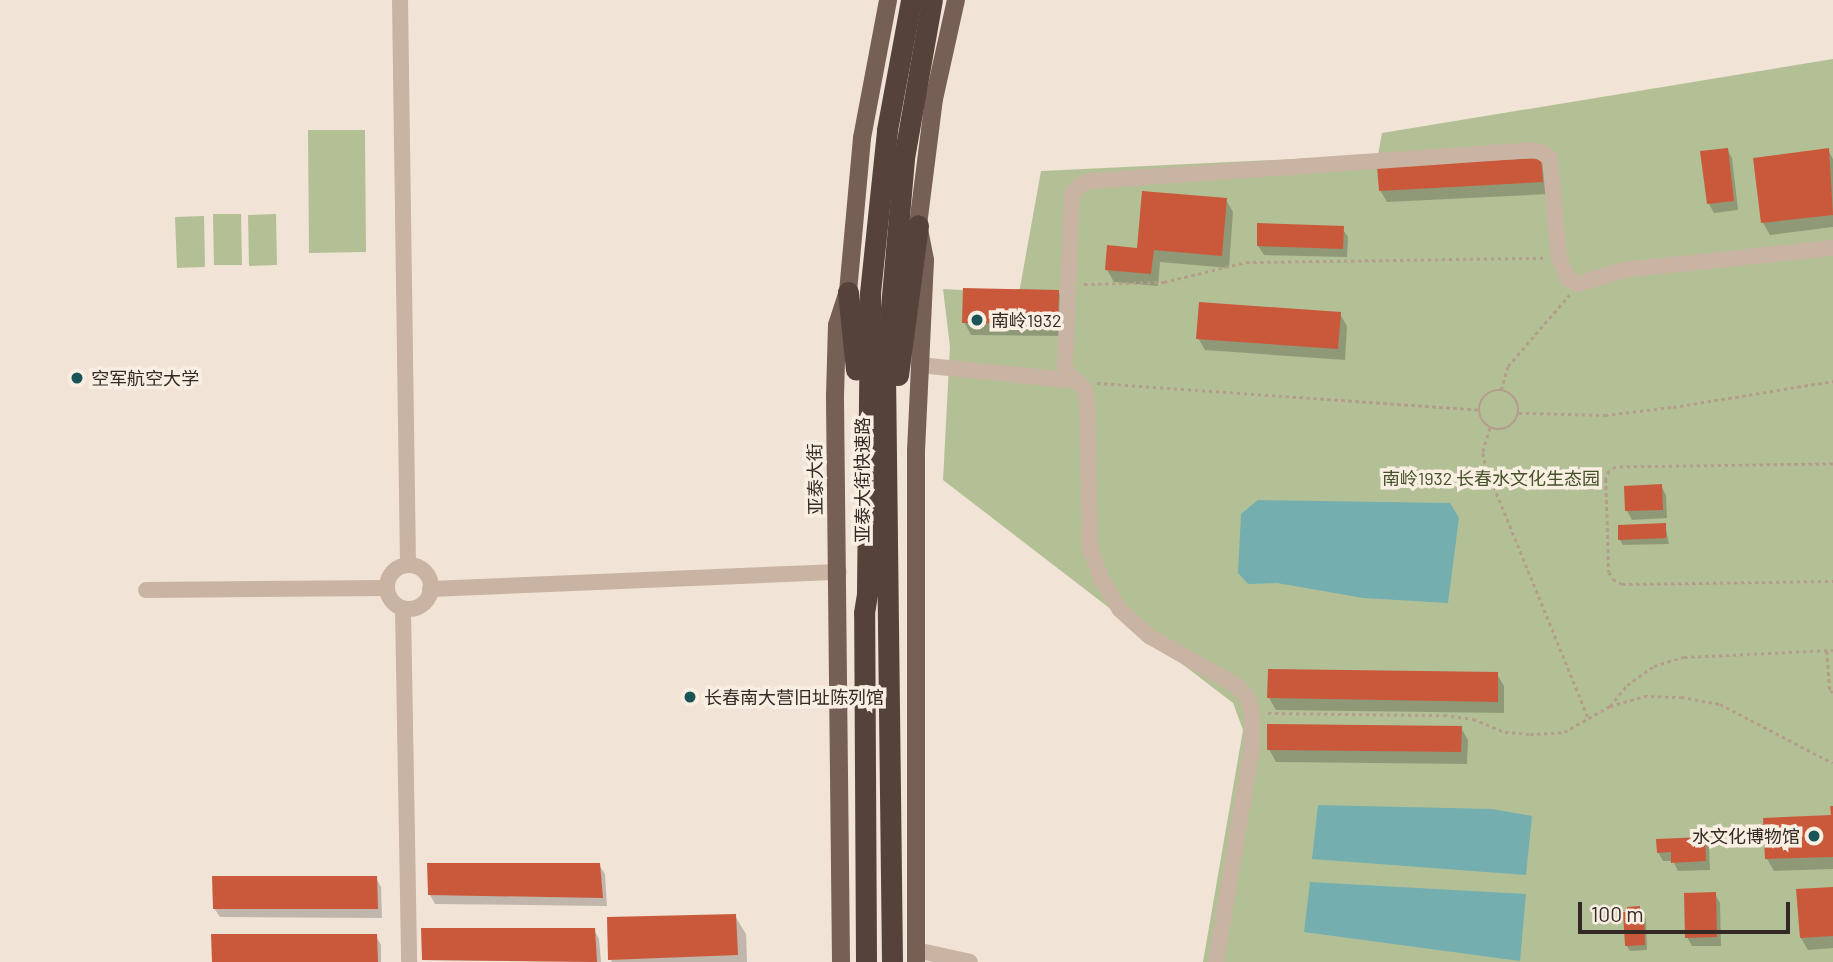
<!DOCTYPE html>
<html>
<head>
<meta charset="utf-8">
<style>
	body { margin:0 }
	#map { position:relative; width:1833px; height:962px; overflow:hidden; background:#f1e4d6; font-family:Barlow,"Noto Sans SC",sans-serif }
	div>[style] { position:absolute }
	[style*='--x'] { left:calc(var(--x)*1px); top:calc(var(--y)*1px); width:calc(var(--w)*1px); rotate:calc(var(--a)*1deg) }
	.green>* { inset:0; background:#b3c096 }
	.water>* { inset:0; background:#74aeaf }
	.shadow>* { inset:0; background:#0003 }
	.building>* { inset:0; background:#ca593b }
	.path>* { height:2.5px; margin-top:-1.25px; transform-origin:0; background:repeating-linear-gradient(90deg,#b59d8c 0 3.5px,transparent 0 7px) }
	.path>.ring { margin:-1.25px; padding:0; box-sizing:content-box; background:none; border:2.5px solid #b59d8c; border-radius:50% }
	.minor>* { height:16px; margin:-8px; padding:0 8px; transform-origin:8px; border-radius:8px; background:#c9b3a2 }
	.minor>.ring { margin:-8px; padding:0; box-sizing:content-box; background:none; border:16px solid #c9b3a2; border-radius:50% }
	.major>* { height:18px; margin:-9px; padding:0 9px; transform-origin:9px; border-radius:9px; background:#765f55 }
	.highway>* { height:21px; margin:-10.5px; padding:0 10.5px; transform-origin:10.5px; border-radius:10.5px; background:#55423b }
	.dots>* { width:19px; height:19px; translate:-50% -50%; box-sizing:border-box; border:4px solid #f9eee2; border-radius:50% }
	span { translate:-50% -50%; white-space:nowrap; text-align:center; line-height:1.15; -webkit-text-stroke:7px #f9eee2; paint-order:stroke }
	.poi-label { font-size:18px; color:#342925 }
	.left { translate:0 -50%; text-align:left }
	.right { translate:-100% -50%; text-align:right }
	.park-label { font-size:18px; color:#445228 }
	.street-label { font-size:18px; color:#342925 }
	.scale { position:absolute; left:1578px; top:902px; width:212px; height:32px; box-sizing:border-box; border:4px solid #342925; border-top:0; padding-left:9px; font-size:21px; line-height:24px; white-space:nowrap; color:#342925; -webkit-text-stroke:5px #f9eee2; paint-order:stroke }
</style>
</head>
<body>
<div id="map">
	<div class="green">
		<i style="clip-path:polygon(1833px 59px,1833px 962px,1203px 962px,1243px 730px,1233px 703px,943px 480px,950px 347px,943px 289px,1019px 293px,1041px 171px,1378px 155px,1382px 133px)"></i>
		<i style="clip-path:polygon(308px 130px,365px 130px,366px 252px,309px 253px)"></i>
		<i style="clip-path:polygon(213px 214px,241px 214px,242px 265px,214px 265px)"></i>
		<i style="clip-path:polygon(276px 214px,277px 265px,249px 266px,248px 215px)"></i>
		<i style="clip-path:polygon(204px 216px,205px 267px,177px 268px,175px 217px)"></i>
	</div>
	<div class="water">
		<i style="clip-path:polygon(1258px 500px,1450px 503px,1459px 518px,1448px 603px,1363px 598px,1277px 583px,1248px 584px,1238px 573px,1241px 514px)"></i>
		<i style="clip-path:polygon(1318px 805px,1492px 809px,1532px 816px,1526px 875px,1312px 859px)"></i>
		<i style="clip-path:polygon(1310px 882px,1526px 894px,1520px 961px,1304px 932px)"></i>
	</div>
	<div class="shadow">
		<i style="clip-path:polygon(1727px 149px,1732px 158px,1738px 210px,1714px 213px,1709px 204px)"></i>
		<i style="clip-path:polygon(1828px 150px,1833px 159px,1833px 227px,1770px 235px,1763px 223px,1755px 159px)"></i>
		<i style="clip-path:polygon(1540px 160px,1547px 172px,1549px 194px,1387px 202px,1380px 190px)"></i>
		<i style="clip-path:polygon(1226px 200px,1233px 212px,1229px 268px,1160px 262px,1158px 286px,1114px 282px,1107px 270px)"></i>
		<i style="clip-path:polygon(1342px 228px,1348px 237px,1347px 257px,1264px 255px,1258px 246px)"></i>
		<i style="clip-path:polygon(1058px 291px,1065px 304px,1065px 336px,971px 335px,964px 322px)"></i>
		<i style="clip-path:polygon(1340px 314px,1347px 326px,1345px 360px,1205px 350px,1198px 338px)"></i>
		<i style="clip-path:polygon(1661px 486px,1666px 495px,1667px 518px,1632px 520px,1627px 511px)"></i>
		<i style="clip-path:polygon(1665px 524px,1669px 544px,1623px 545px,1620px 540px)"></i>
		<i style="clip-path:polygon(1497px 674px,1504px 686px,1504px 713px,1276px 710px,1269px 698px)"></i>
		<i style="clip-path:polygon(1461px 728px,1468px 740px,1467px 764px,1276px 762px,1269px 749px)"></i>
		<i style="clip-path:polygon(1833px 808px,1833px 869px,1774px 871px,1767px 859px,1832px 817px)"></i>
		<i style="clip-path:polygon(1704px 839px,1709px 847px,1710px 870px,1678px 871px,1673px 861px,1663px 861px,1658px 852px)"></i>
		<i style="clip-path:polygon(599px 865px,605px 874px,607px 906px,435px 904px,430px 895px)"></i>
		<i style="clip-path:polygon(376px 878px,381px 887px,382px 918px,220px 917px,214px 908px)"></i>
		<i style="clip-path:polygon(1833px 889px,1833px 948px,1808px 950px,1801px 938px)"></i>
		<i style="clip-path:polygon(1715px 894px,1720px 903px,1721px 946px,1692px 946px,1687px 937px)"></i>
		<i style="clip-path:polygon(1639px 908px,1646px 919px,1647px 950px,1630px 951px,1626px 945px)"></i>
		<i style="clip-path:polygon(735px 916px,746px 934px,747px 962px,612px 962px,610px 959px)"></i>
		<i style="clip-path:polygon(594px 930px,599px 939px,601px 962px,424px 960px)"></i>
		<i style="clip-path:polygon(376px 936px,381px 945px,381px 962px,214px 962px)"></i>
	</div>
	<div class="building">
		<i style="clip-path:polygon(1728px 148px,1734px 201px,1707px 204px,1700px 151px)"></i>
		<i style="clip-path:polygon(1829px 148px,1833px 215px,1761px 223px,1753px 158px)"></i>
		<i style="clip-path:polygon(1541px 158px,1543px 182px,1379px 191px,1377px 166px)"></i>
		<i style="clip-path:polygon(1142px 191px,1227px 198px,1222px 256px,1154px 250px,1151px 274px,1105px 270px,1107px 245px,1137px 248px)"></i>
		<i style="clip-path:polygon(1257px 223px,1344px 226px,1343px 249px,1257px 246px)"></i>
		<i style="clip-path:polygon(963px 288px,1059px 290px,1058px 324px,962px 323px)"></i>
		<i style="clip-path:polygon(1199px 302px,1341px 312px,1338px 349px,1196px 339px)"></i>
		<i style="clip-path:polygon(1662px 484px,1663px 510px,1625px 511px,1624px 486px)"></i>
		<i style="clip-path:polygon(1666px 523px,1666px 538px,1618px 540px,1618px 525px)"></i>
		<i style="clip-path:polygon(1268px 669px,1498px 672px,1498px 702px,1267px 698px)"></i>
		<i style="clip-path:polygon(1267px 724px,1462px 726px,1461px 752px,1267px 750px)"></i>
		<i style="clip-path:polygon(1830px 806px,1833px 806px,1833px 857px,1765px 859px,1763px 818px,1831px 815px)"></i>
		<i style="clip-path:polygon(1705px 837px,1706px 861px,1671px 863px,1671px 852px,1657px 853px,1656px 839px)"></i>
		<i style="clip-path:polygon(427px 863px,600px 863px,603px 898px,428px 895px)"></i>
		<i style="clip-path:polygon(212px 876px,377px 876px,378px 909px,213px 909px)"></i>
		<i style="clip-path:polygon(1833px 887px,1833px 936px,1800px 938px,1796px 889px)"></i>
		<i style="clip-path:polygon(1716px 892px,1717px 937px,1685px 938px,1684px 893px)"></i>
		<i style="clip-path:polygon(1640px 906px,1640px 912px,1644px 912px,1645px 945px,1625px 946px,1623px 912px,1627px 912px,1627px 907px)"></i>
		<i style="clip-path:polygon(736px 914px,738px 955px,608px 960px,607px 917px)"></i>
		<i style="clip-path:polygon(421px 928px,595px 928px,597px 962px,422px 960px)"></i>
		<i style="clip-path:polygon(211px 934px,377px 934px,378px 962px,212px 962px)"></i>
	</div>
	<div class="path">
		<i style="--x:1084;--y:284;--w:80;--a:-1.4"></i>
		<i style="--x:1164;--y:282;--w:84;--a:-13.7"></i>
		<i style="--x:1246;--y:262;--w:298;--a:-0.8"></i>
		<i style="--x:1097;--y:383;--w:383;--a:4"></i>
		<i style="--x:1501;--y:390;--w:25;--a:-74"></i>
		<i style="--x:1508;--y:366;--w:94;--a:-49.3"></i>
		<i class="ring" style="left:1479px;top:390px;width:37.5px;height:37.5px"></i>
		<i style="--x:1519;--y:413;--w:86;--a:1.3"></i>
		<i style="--x:1605;--y:415;--w:68;--a:-6.7"></i>
		<i style="--x:1673;--y:407;--w:162;--a:-9.2"></i>
		<i style="--x:1490;--y:428;--w:26;--a:106"></i>
		<i style="--x:1483;--y:453;--w:14;--a:78"></i>
		<i style="--x:1486;--y:467;--w:273;--a:67.8"></i>
		<i style="--x:1833;--y:464;--w:217;--a:179.2"></i>
		<i style="--x:1616;--y:467;--w:8;--a:150"></i>
		<i style="--x:1609;--y:471;--w:9;--a:111"></i>
		<i style="--x:1606;--y:479;--w:93;--a:88.2"></i>
		<i style="--x:1609;--y:572;--w:8;--a:60"></i>
		<i style="--x:1613;--y:579;--w:10;--a:29"></i>
		<i style="--x:1622;--y:584;--w:211;--a:-0.8"></i>
		<i style="--x:1827;--y:651;--w:40;--a:85.7"></i>
		<i style="--x:1830;--y:691;--w:3;--a:18"></i>
		<i style="--x:1610;--y:706;--w:27;--a:-51"></i>
		<i style="--x:1627;--y:685;--w:33;--a:-35"></i>
		<i style="--x:1654;--y:666;--w:31;--a:-17"></i>
		<i style="--x:1684;--y:657;--w:149;--a:-2.7"></i>
		<i style="--x:1268;--y:713;--w:176;--a:0.7"></i>
		<i style="--x:1444;--y:715;--w:29;--a:8"></i>
		<i style="--x:1473;--y:719;--w:35;--a:22"></i>
		<i style="--x:1505;--y:732;--w:25;--a:5"></i>
		<i style="--x:1530;--y:734;--w:34;--a:-3"></i>
		<i style="--x:1564;--y:732;--w:53;--a:-29.5"></i>
		<i style="--x:1610;--y:706;--w:35;--a:-16"></i>
		<i style="--x:1644;--y:696;--w:37;--a:2"></i>
		<i style="--x:1681;--y:697;--w:40;--a:10"></i>
		<i style="--x:1720;--y:704;--w:127;--a:27.6"></i>
	</div>
	<div class="minor">
		<i style="--x:400;--y:0;--w:565;--a:89.19"></i>
		<i style="--x:919;--y:365;--w:159;--a:5.8"></i>
		<i class="ring" style="left:387px;top:565px;width:28px;height:28px"></i>
		<i style="--x:430;--y:589;--w:409;--a:-2.4"></i>
		<i style="--x:146;--y:590;--w:241;--a:-0.5"></i>
		<i style="--x:403;--y:609;--w:353;--a:89"></i>
		<i style="--x:916;--y:950;--w:55;--a:12.5"></i>
		<i style="--x:1216;--y:962;--w:218;--a:-80.5"></i>
		<i style="--x:1252;--y:747;--w:34;--a:-90"></i>
		<i style="--x:1252;--y:713;--w:16;--a:-105"></i>
		<i style="--x:1248;--y:698;--w:16;--a:-133"></i>
		<i style="--x:1237;--y:686;--w:101;--a:-150.4"></i>
		<i style="--x:1149;--y:636;--w:39;--a:-138"></i>
		<i style="--x:1120;--y:610;--w:35;--a:-121"></i>
		<i style="--x:1102;--y:580;--w:33;--a:-111"></i>
		<i style="--x:1090;--y:549;--w:150;--a:-91.1"></i>
		<i style="--x:1087;--y:399;--w:11;--a:-105"></i>
		<i style="--x:1084;--y:388;--w:22;--a:-137"></i>
		<i style="--x:1068;--y:373;--w:9;--a:-111"></i>
		<i style="--x:1065;--y:365;--w:171;--a:-87.7"></i>
		<i style="--x:1072;--y:194;--w:12;--a:-48"></i>
		<i style="--x:1080;--y:185;--w:11;--a:-22"></i>
		<i style="--x:1090;--y:181;--w:442;--a:-4"></i>
		<i style="--x:1531;--y:150;--w:10;--a:11"></i>
		<i style="--x:1541;--y:152;--w:11;--a:34"></i>
		<i style="--x:1550;--y:158;--w:100;--a:84.9"></i>
		<i style="--x:1559;--y:258;--w:23;--a:67"></i>
		<i style="--x:1568;--y:279;--w:11;--a:27"></i>
		<i style="--x:1578;--y:284;--w:47;--a:-17.3"></i>
		<i style="--x:1623;--y:270;--w:211;--a:-6"></i>
	</div>
	<div class="major">
		<i style="--x:841;--y:962;--w:566;--a:-90.61"></i>
		<i style="--x:835;--y:396;--w:71;--a:-88.4"></i>
		<i style="--x:837;--y:325;--w:35;--a:-72"></i>
		<i style="--x:848;--y:292;--w:155;--a:-84.8"></i>
		<i style="--x:862;--y:138;--w:140;--a:-79.3"></i>
		<i style="--x:916;--y:962;--w:511;--a:-90"></i>
		<i style="--x:916;--y:451;--w:191;--a:-87.3"></i>
		<i style="--x:925;--y:260;--w:36;--a:-101"></i>
		<i style="--x:918;--y:225;--w:127;--a:-82.8"></i>
		<i style="--x:934;--y:99;--w:101;--a:-77.5"></i>
	</div>
	<div class="highway">
		<i style="--x:848;--y:292;--w:78;--a:84.1"></i>
		<i style="--x:898;--y:375;--w:151;--a:-82.4"></i>
		<i style="--x:866;--y:962;--w:349;--a:-90.3"></i>
		<i style="--x:864;--y:613;--w:20;--a:-81"></i>
		<i style="--x:867;--y:593;--w:300;--a:-89.4"></i>
		<i style="--x:870;--y:293;--w:164;--a:-84"></i>
		<i style="--x:887;--y:130;--w:132;--a:-79.5"></i>
		<i style="--x:892;--y:962;--w:586;--a:-90.68"></i>
		<i style="--x:885;--y:376;--w:219;--a:-85"></i>
		<i style="--x:904;--y:158;--w:160;--a:-80"></i>
	</div>
	<div class="dots">
		<i style="left:977px;top:320px;background:#195456"></i>
		<i style="left:77px;top:378px;background:#195456"></i>
		<i style="left:690px;top:697px;background:#195456"></i>
		<i style="left:1814px;top:836px;background:#195456"></i>
	</div>
	<div class="poi-label">
		<span class="left" style="left:991px;top:320px">南岭1932</span>
		<span class="left" style="left:91px;top:378px">空军航空大学</span>
		<span class="left" style="left:704px;top:697px">长春南大营旧址陈列馆</span>
		<span class="right" style="left:1800px;top:836px">水文化博物馆</span>
	</div>
	<div class="park-label">
		<span style="left:1491px;top:478px">南岭1932 长春水文化生态园</span>
	</div>
	<div class="street-label">
		<span style="left:815px;top:479px;rotate:-91deg">亚泰大街</span>
		<span style="left:862px;top:480px;rotate:-90deg">亚泰大街快速路</span>
	</div>
	<div class="scale">100 m</div>
</div>
</body>
</html>
